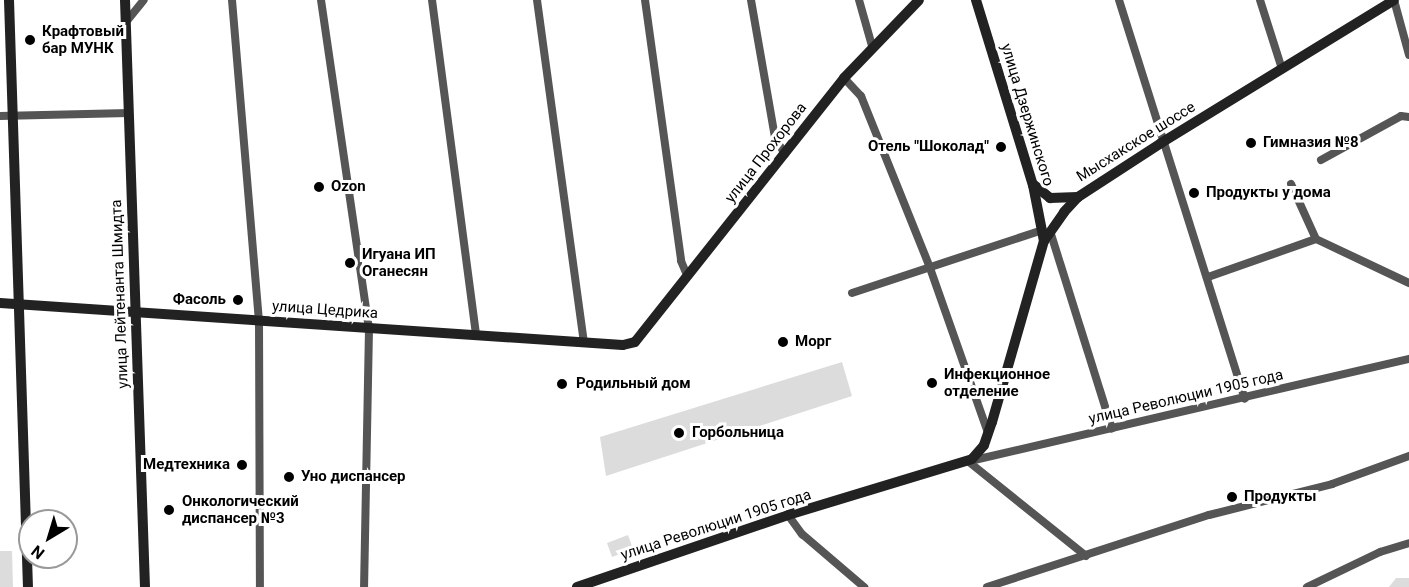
<!DOCTYPE html>
<html>
<head>
<meta charset="utf-8">
<style>
	body { margin:0 }
	#map { position:relative; width:1409px; height:587px; overflow:hidden; background:#fff; font-family:Roboto,sans-serif }
	div>[style] { position:absolute }
	[style*='--x'] { left:calc(var(--x)*1px); top:calc(var(--y)*1px); width:calc(var(--w)*1px); rotate:calc(var(--a)*1deg) }
	.green>* { inset:0; background:#dcdcdc }
	.street>* { height:8px; margin:-4px; padding:0 4px; transform-origin:4px; border-radius:4px; background:#555 }
	.secondary>* { height:10px; margin:-5px; padding:0 5px; transform-origin:5px; border-radius:5px; background:#222 }
	.dots>* { width:16px; height:16px; translate:-50% -50%; box-sizing:border-box; border:3px solid #fff; border-radius:50% }
	span { translate:-50% -50%; white-space:nowrap; text-align:center; line-height:1.15; -webkit-text-stroke:6px #fff; paint-order:stroke }
	.poi-label { font-size:15px; color:#000; font-weight:700 }
	.left { translate:0 -50%; text-align:left }
	.right { translate:-100% -50%; text-align:right }
	.street-label { font-size:15px; color:#000 }
	.north { position:absolute; left:18px; top:509px; width:60px; height:60px; box-sizing:border-box; background:#fff; border:2px solid #999; border-radius:50%; rotate:218deg; font-size:16px; font-weight:700; line-height:24px; text-align:center; color:#000 }
	.north::after { content:''; display:block; margin:auto; width:21px; height:27px; background:#000; clip-path:polygon(50% 0,100% 100%,50% 72%,0 100%) }
</style>
</head>
<body>
<div id="map">
	<div class="green">
		<i style="clip-path:polygon(842px 362px,852px 396px,606px 476px,600px 437px)"></i>
		<i style="clip-path:polygon(628px 535px,633px 549px,612px 557px,607px 543px)"></i>
		<i style="clip-path:polygon(0 551px,12px 551px,13px 587px,0 587px)"></i>
		<i style="clip-path:polygon(1396px 578px,1409px 578px,1409px 587px,1389px 587px)"></i>
	</div>
	<div class="street">
		<i style="--x:232;--y:0;--w:322;--a:85.2"></i>
		<i style="--x:259;--y:321;--w:266;--a:89.8"></i>
		<i style="--x:321;--y:0;--w:332;--a:81.7"></i>
		<i style="--x:369;--y:329;--w:258;--a:91.1"></i>
		<i style="--x:432;--y:0;--w:338;--a:82.5"></i>
		<i style="--x:537;--y:0;--w:345;--a:82.2"></i>
		<i style="--x:645;--y:0;--w:263;--a:82.1"></i>
		<i style="--x:681;--y:261;--w:15;--a:67"></i>
		<i style="--x:751;--y:0;--w:140;--a:80.1"></i>
		<i style="--x:775;--y:138;--w:19;--a:58"></i>
		<i style="--x:859;--y:0;--w:48;--a:74.2"></i>
		<i style="--x:1119;--y:0;--w:418;--a:72.5"></i>
		<i style="--x:1260;--y:0;--w:72;--a:72.3"></i>
		<i style="--x:1394;--y:0;--w:57;--a:74.7"></i>
		<i style="--x:126;--y:22;--w:28;--a:-51"></i>
		<i style="--x:844;--y:78;--w:25;--a:47"></i>
		<i style="--x:861;--y:96;--w:185;--a:68.1"></i>
		<i style="--x:930;--y:268;--w:175;--a:70.6"></i>
		<i style="--x:0;--y:116;--w:129;--a:-1.3"></i>
		<i style="--x:1321;--y:160;--w:91;--a:-28.8"></i>
		<i style="--x:1401;--y:116;--w:8;--a:7"></i>
		<i style="--x:1291;--y:184;--w:60;--a:65.6"></i>
		<i style="--x:1316;--y:239;--w:103;--a:25.3"></i>
		<i style="--x:1050;--y:231;--w:207;--a:72.6"></i>
		<i style="--x:1208;--y:277;--w:114;--a:-19.4"></i>
		<i style="--x:852;--y:293;--w:200;--a:-18.3"></i>
		<i style="--x:970;--y:461;--w:451;--a:-13.1"></i>
		<i style="--x:969;--y:462;--w:150;--a:38.8"></i>
		<i style="--x:788;--y:515;--w:24;--a:54"></i>
		<i style="--x:802;--y:534;--w:82;--a:40.5"></i>
		<i style="--x:987;--y:587;--w:233;--a:-18"></i>
		<i style="--x:1209;--y:515;--w:127;--a:-14.1"></i>
		<i style="--x:1332;--y:484;--w:82;--a:-20"></i>
		<i style="--x:1307;--y:587;--w:81;--a:-25.6"></i>
		<i style="--x:1380;--y:552;--w:30;--a:-17"></i>
	</div>
	<div class="secondary">
		<i style="--x:9;--y:0;--w:587;--a:88.15"></i>
		<i style="--x:125;--y:0;--w:587;--a:88.05"></i>
		<i style="--x:976;--y:0;--w:194;--a:72.9"></i>
		<i style="--x:1033;--y:185;--w:57;--a:78.9"></i>
		<i style="--x:1034;--y:185;--w:21;--a:39"></i>
		<i style="--x:1050;--y:198;--w:28;--a:-2"></i>
		<i style="--x:0;--y:303;--w:624;--a:3.86"></i>
		<i style="--x:623;--y:345;--w:12;--a:-14"></i>
		<i style="--x:635;--y:342;--w:337;--a:-51.6"></i>
		<i style="--x:844;--y:78;--w:108;--a:-46.1"></i>
		<i style="--x:577;--y:587;--w:223;--a:-18.8"></i>
		<i style="--x:788;--y:515;--w:192;--a:-16.9"></i>
		<i style="--x:972;--y:459;--w:18;--a:-49"></i>
		<i style="--x:984;--y:445;--w:24;--a:-71"></i>
		<i style="--x:992;--y:422;--w:188;--a:-74"></i>
		<i style="--x:1044;--y:241;--w:35;--a:-55"></i>
		<i style="--x:1064;--y:212;--w:21;--a:-47"></i>
		<i style="--x:1078;--y:197;--w:99;--a:-33"></i>
		<i style="--x:1161;--y:143;--w:273;--a:-31.5"></i>
	</div>
	<div class="dots">
		<i style="left:30px;top:40px;background:#000"></i>
		<i style="left:1251px;top:143px;background:#000"></i>
		<i style="left:1001px;top:147px;background:#000"></i>
		<i style="left:319px;top:187px;background:#000"></i>
		<i style="left:1194px;top:193px;background:#000"></i>
		<i style="left:350px;top:263px;background:#000"></i>
		<i style="left:238px;top:300px;background:#000"></i>
		<i style="left:783px;top:342px;background:#000"></i>
		<i style="left:932px;top:383px;background:#000"></i>
		<i style="left:562px;top:384px;background:#000"></i>
		<i style="left:679px;top:433px;background:#000"></i>
		<i style="left:242px;top:465px;background:#000"></i>
		<i style="left:289px;top:477px;background:#000"></i>
		<i style="left:1232px;top:497px;background:#000"></i>
		<i style="left:169px;top:510px;background:#000"></i>
	</div>
	<div class="poi-label">
		<span class="left" style="left:42px;top:40px">Крафтовый<br>бар МУНК</span>
		<span class="left" style="left:1263px;top:143px">Гимназия №8</span>
		<span class="right" style="left:989px;top:147px">Отель "Шоколад"</span>
		<span class="left" style="left:331px;top:187px">Ozon</span>
		<span class="left" style="left:1206px;top:193px">Продукты у дома</span>
		<span class="left" style="left:362px;top:263px">Игуана ИП<br>Оганесян</span>
		<span class="right" style="left:226px;top:300px">Фасоль</span>
		<span class="left" style="left:795px;top:342px">Морг</span>
		<span class="left" style="left:944px;top:383px">Инфекционное<br>отделение</span>
		<span class="left" style="left:576px;top:384px">Родильный дом</span>
		<span class="left" style="left:692px;top:433px">Горбольница</span>
		<span class="right" style="left:230px;top:465px">Медтехника</span>
		<span class="left" style="left:301px;top:477px">Уно диспансер</span>
		<span class="left" style="left:1244px;top:497px">Продукты</span>
		<span class="left" style="left:182px;top:510px">Онкологический<br>диспансер №3</span>
	</div>
	<div class="street-label">
		<span style="left:1027px;top:115px;rotate:73deg">улица Дзержинского</span>
		<span style="left:1136px;top:142px;rotate:-32deg">Мысхакское шоссе</span>
		<span style="left:766px;top:153px;rotate:-52deg">улица Прохорова</span>
		<span style="left:120px;top:294px;rotate:-92deg">улица Лейтенанта Шмидта</span>
		<span style="left:325px;top:310px;rotate:4deg">улица Цедрика</span>
		<span style="left:1186px;top:397px;rotate:-13deg">улица Революции 1905 года</span>
		<span style="left:716px;top:525px;rotate:-18deg">улица Революции 1905 года</span>
	</div>
	<div class="north">N</div>
</div>
</body>
</html>
